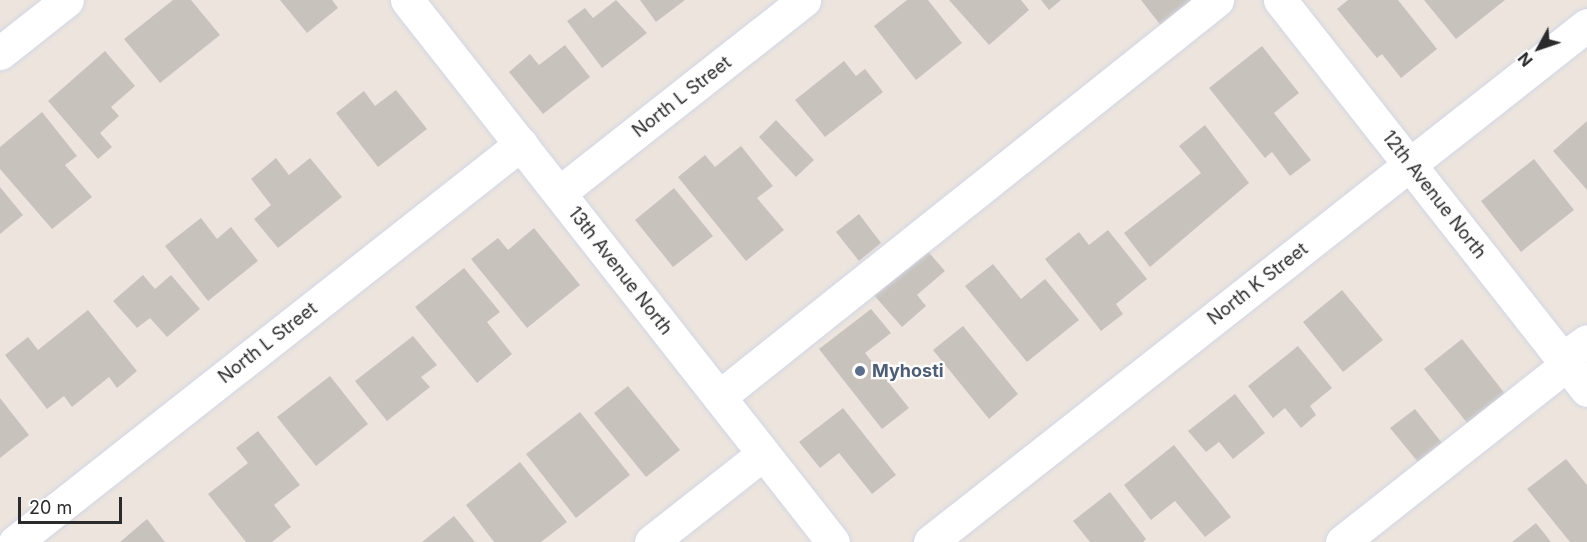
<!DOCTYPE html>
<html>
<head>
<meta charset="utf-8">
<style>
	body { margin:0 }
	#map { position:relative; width:1587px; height:542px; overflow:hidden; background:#ede5dd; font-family:Inter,sans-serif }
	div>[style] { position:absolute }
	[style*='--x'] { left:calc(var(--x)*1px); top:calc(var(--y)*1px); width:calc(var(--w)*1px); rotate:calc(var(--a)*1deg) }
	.building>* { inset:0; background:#c8c2bc }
	.roads { filter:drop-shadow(0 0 2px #d2d6e4) drop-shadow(0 0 2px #d2d6e4) }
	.minor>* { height:33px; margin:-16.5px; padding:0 16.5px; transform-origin:16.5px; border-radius:16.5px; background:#fff }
	.dots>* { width:16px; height:16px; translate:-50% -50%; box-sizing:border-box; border:3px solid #fff; border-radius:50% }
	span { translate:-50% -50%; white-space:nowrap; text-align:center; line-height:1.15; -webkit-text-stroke:4.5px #fff; paint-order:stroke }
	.street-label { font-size:18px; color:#2b2b2b }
	.service-label { font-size:18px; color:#4e5e75; font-weight:700 }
	.left { translate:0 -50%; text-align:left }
	.north { position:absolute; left:1509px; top:18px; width:60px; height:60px; -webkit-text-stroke:4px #fff; paint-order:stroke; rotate:230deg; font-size:16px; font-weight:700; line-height:24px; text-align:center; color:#2b2b2b }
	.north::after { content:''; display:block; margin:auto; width:21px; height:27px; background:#2b2b2b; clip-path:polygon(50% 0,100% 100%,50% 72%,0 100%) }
	.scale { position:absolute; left:18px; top:497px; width:104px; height:27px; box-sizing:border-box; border:3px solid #2b2b2b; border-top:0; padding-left:8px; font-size:18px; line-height:21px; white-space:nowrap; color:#2b2b2b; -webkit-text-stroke:4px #fff; paint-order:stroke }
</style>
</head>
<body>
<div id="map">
	<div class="building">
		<i style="clip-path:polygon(173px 0,191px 0,220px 35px,160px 83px,124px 39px)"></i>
		<i style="clip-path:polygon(280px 0,332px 0,338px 8px,307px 33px)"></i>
		<i style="clip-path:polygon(616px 0,647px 33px,602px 68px,567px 21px,585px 8px,593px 18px)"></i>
		<i style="clip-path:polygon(640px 0,685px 0,656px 22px)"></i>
		<i style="clip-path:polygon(907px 0,928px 0,962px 43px,916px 80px,874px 26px)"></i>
		<i style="clip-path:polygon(949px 0,1021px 0,1029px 10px,989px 45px)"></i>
		<i style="clip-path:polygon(1041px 0,1061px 0,1049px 10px)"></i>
		<i style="clip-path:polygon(1141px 0,1197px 0,1162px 27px)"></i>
		<i style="clip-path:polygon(1348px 0,1398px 0,1437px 49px,1401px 78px,1382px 54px,1377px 58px,1337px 9px)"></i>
		<i style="clip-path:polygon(1424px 0,1505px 0,1456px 39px)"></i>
		<i style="clip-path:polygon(565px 45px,590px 77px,543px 114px,509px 72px,530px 54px,539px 65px)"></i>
		<i style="clip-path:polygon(1262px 46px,1299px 93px,1274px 113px,1311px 160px,1290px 176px,1272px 152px,1265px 158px,1209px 88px)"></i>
		<i style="clip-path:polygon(105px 51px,135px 86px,111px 107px,119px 116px,100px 133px,112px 147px,98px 159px,48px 101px)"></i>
		<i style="clip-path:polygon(844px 61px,856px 76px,865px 69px,883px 92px,825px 137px,795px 100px)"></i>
		<i style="clip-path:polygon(396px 90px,427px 129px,378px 167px,336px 113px,364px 91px,375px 106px)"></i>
		<i style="clip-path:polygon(42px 112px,77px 156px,65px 165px,92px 197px,52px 229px,0 169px,0 147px)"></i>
		<i style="clip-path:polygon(776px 120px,814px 160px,796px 177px,759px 137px)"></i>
		<i style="clip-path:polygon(1587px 121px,1587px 190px,1553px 151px)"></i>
		<i style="clip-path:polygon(1205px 125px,1249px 183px,1150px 267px,1124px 233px,1201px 173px,1179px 146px)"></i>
		<i style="clip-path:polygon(741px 146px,773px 186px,757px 198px,784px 230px,746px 261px,678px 177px,705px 155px,715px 167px)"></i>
		<i style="clip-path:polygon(276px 158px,289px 175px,310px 158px,342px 197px,278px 248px,254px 219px,271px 205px,251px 179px)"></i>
		<i style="clip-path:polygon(1534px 159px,1574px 210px,1521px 252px,1481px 201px)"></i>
		<i style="clip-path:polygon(0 187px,23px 215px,0 234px)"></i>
		<i style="clip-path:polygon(674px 188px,713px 236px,673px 267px,635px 220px)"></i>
		<i style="clip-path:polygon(859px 214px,881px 243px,859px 261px,836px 232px)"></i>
		<i style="clip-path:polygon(201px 218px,217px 239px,231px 227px,258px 261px,208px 301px,165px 246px)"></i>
		<i style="clip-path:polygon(534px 228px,580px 285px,527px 328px,471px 259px,498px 238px,508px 250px)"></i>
		<i style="clip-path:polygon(1108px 230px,1147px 279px,1116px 304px,1123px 314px,1101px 331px,1045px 259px,1079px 232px,1089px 245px)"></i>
		<i style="clip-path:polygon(924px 247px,945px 271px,917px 295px,926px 306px,902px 327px,872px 293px)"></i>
		<i style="clip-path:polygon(993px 264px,1021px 299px,1045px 279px,1079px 320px,1027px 362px,965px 286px)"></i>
		<i style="clip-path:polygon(464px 268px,500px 312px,487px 322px,512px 354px,477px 383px,415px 307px)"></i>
		<i style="clip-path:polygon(143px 275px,155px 289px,171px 275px,200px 309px,167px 337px,150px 318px,137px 328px,113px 301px)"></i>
		<i style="clip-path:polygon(1342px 290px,1383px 340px,1343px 372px,1303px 322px)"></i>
		<i style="clip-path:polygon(871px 309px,891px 333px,865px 353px,909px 408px,882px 429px,819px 349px)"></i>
		<i style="clip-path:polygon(88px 310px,137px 371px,117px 388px,109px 377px,72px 407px,64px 396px,47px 409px,5px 355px,28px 337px,38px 350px)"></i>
		<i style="clip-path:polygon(963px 326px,1018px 394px,989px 419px,933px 350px)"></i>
		<i style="clip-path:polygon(413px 336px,437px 365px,421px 377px,430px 387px,387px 421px,355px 381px)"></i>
		<i style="clip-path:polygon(1462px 339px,1506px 395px,1468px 424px,1424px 369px)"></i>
		<i style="clip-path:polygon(1298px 346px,1332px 388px,1310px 406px,1316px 415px,1301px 428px,1285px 408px,1273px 418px,1248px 386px)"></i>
		<i style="clip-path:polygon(330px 376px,368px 424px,316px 466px,277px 417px)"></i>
		<i style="clip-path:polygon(628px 386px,680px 450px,646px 477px,594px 413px)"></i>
		<i style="clip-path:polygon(1235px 394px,1265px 433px,1233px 459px,1219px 442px,1206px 452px,1188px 431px)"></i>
		<i style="clip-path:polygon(0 398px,29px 435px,0 458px)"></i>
		<i style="clip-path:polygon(843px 408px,896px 475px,872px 494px,839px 453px,820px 468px,799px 442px)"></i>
		<i style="clip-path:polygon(1415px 409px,1442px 443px,1418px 462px,1390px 428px)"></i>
		<i style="clip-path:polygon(580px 412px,630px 475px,576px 518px,526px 454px)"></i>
		<i style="clip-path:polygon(258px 431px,300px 485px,274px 505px,291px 527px,272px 542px,246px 542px,208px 494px,248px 463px,236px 448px)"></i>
		<i style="clip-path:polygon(1174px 445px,1231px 517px,1205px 537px,1175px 501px,1151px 520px,1124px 485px)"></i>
		<i style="clip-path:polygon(1566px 459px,1587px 485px,1587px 542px,1570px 542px,1527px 489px)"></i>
		<i style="clip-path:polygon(520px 462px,567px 522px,541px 542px,494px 542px,466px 505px)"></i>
		<i style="clip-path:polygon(1110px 492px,1146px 539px,1143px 542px,1090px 542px,1073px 521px)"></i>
		<i style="clip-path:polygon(454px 516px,475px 542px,422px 542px)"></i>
		<i style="clip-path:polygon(147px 519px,165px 542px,120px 542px)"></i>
		<i style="clip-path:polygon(1536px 523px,1551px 542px,1512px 542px)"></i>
	</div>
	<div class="roads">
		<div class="minor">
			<i style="--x:407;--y:0;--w:689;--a:51.83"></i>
			<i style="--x:1280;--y:0;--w:496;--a:51.8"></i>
			<i style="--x:0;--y:53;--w:85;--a:-38.3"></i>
			<i style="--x:559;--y:193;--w:312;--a:-38.2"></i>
			<i style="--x:1563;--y:358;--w:29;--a:-35"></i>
			<i style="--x:719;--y:397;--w:637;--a:-38.56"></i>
			<i style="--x:15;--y:542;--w:644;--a:-38.19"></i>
			<i style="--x:651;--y:542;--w:142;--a:-38.2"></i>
			<i style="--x:930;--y:542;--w:836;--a:-38.2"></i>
			<i style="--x:1342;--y:542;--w:287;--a:-38.3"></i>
		</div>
	</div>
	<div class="dots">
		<i style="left:860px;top:371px;background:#5c6f8a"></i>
	</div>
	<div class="street-label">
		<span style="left:682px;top:97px;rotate:-38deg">North L Street</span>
		<span style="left:1434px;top:195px;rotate:52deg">12th Avenue North</span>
		<span style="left:620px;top:271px;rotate:52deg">13th Avenue North</span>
		<span style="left:1258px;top:284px;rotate:-38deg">North K Street</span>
		<span style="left:268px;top:343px;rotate:-38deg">North L Street</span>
	</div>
	<div class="service-label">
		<span class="left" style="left:872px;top:371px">Myhosti</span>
	</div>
	<div class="north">N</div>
	<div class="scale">20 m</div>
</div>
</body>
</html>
